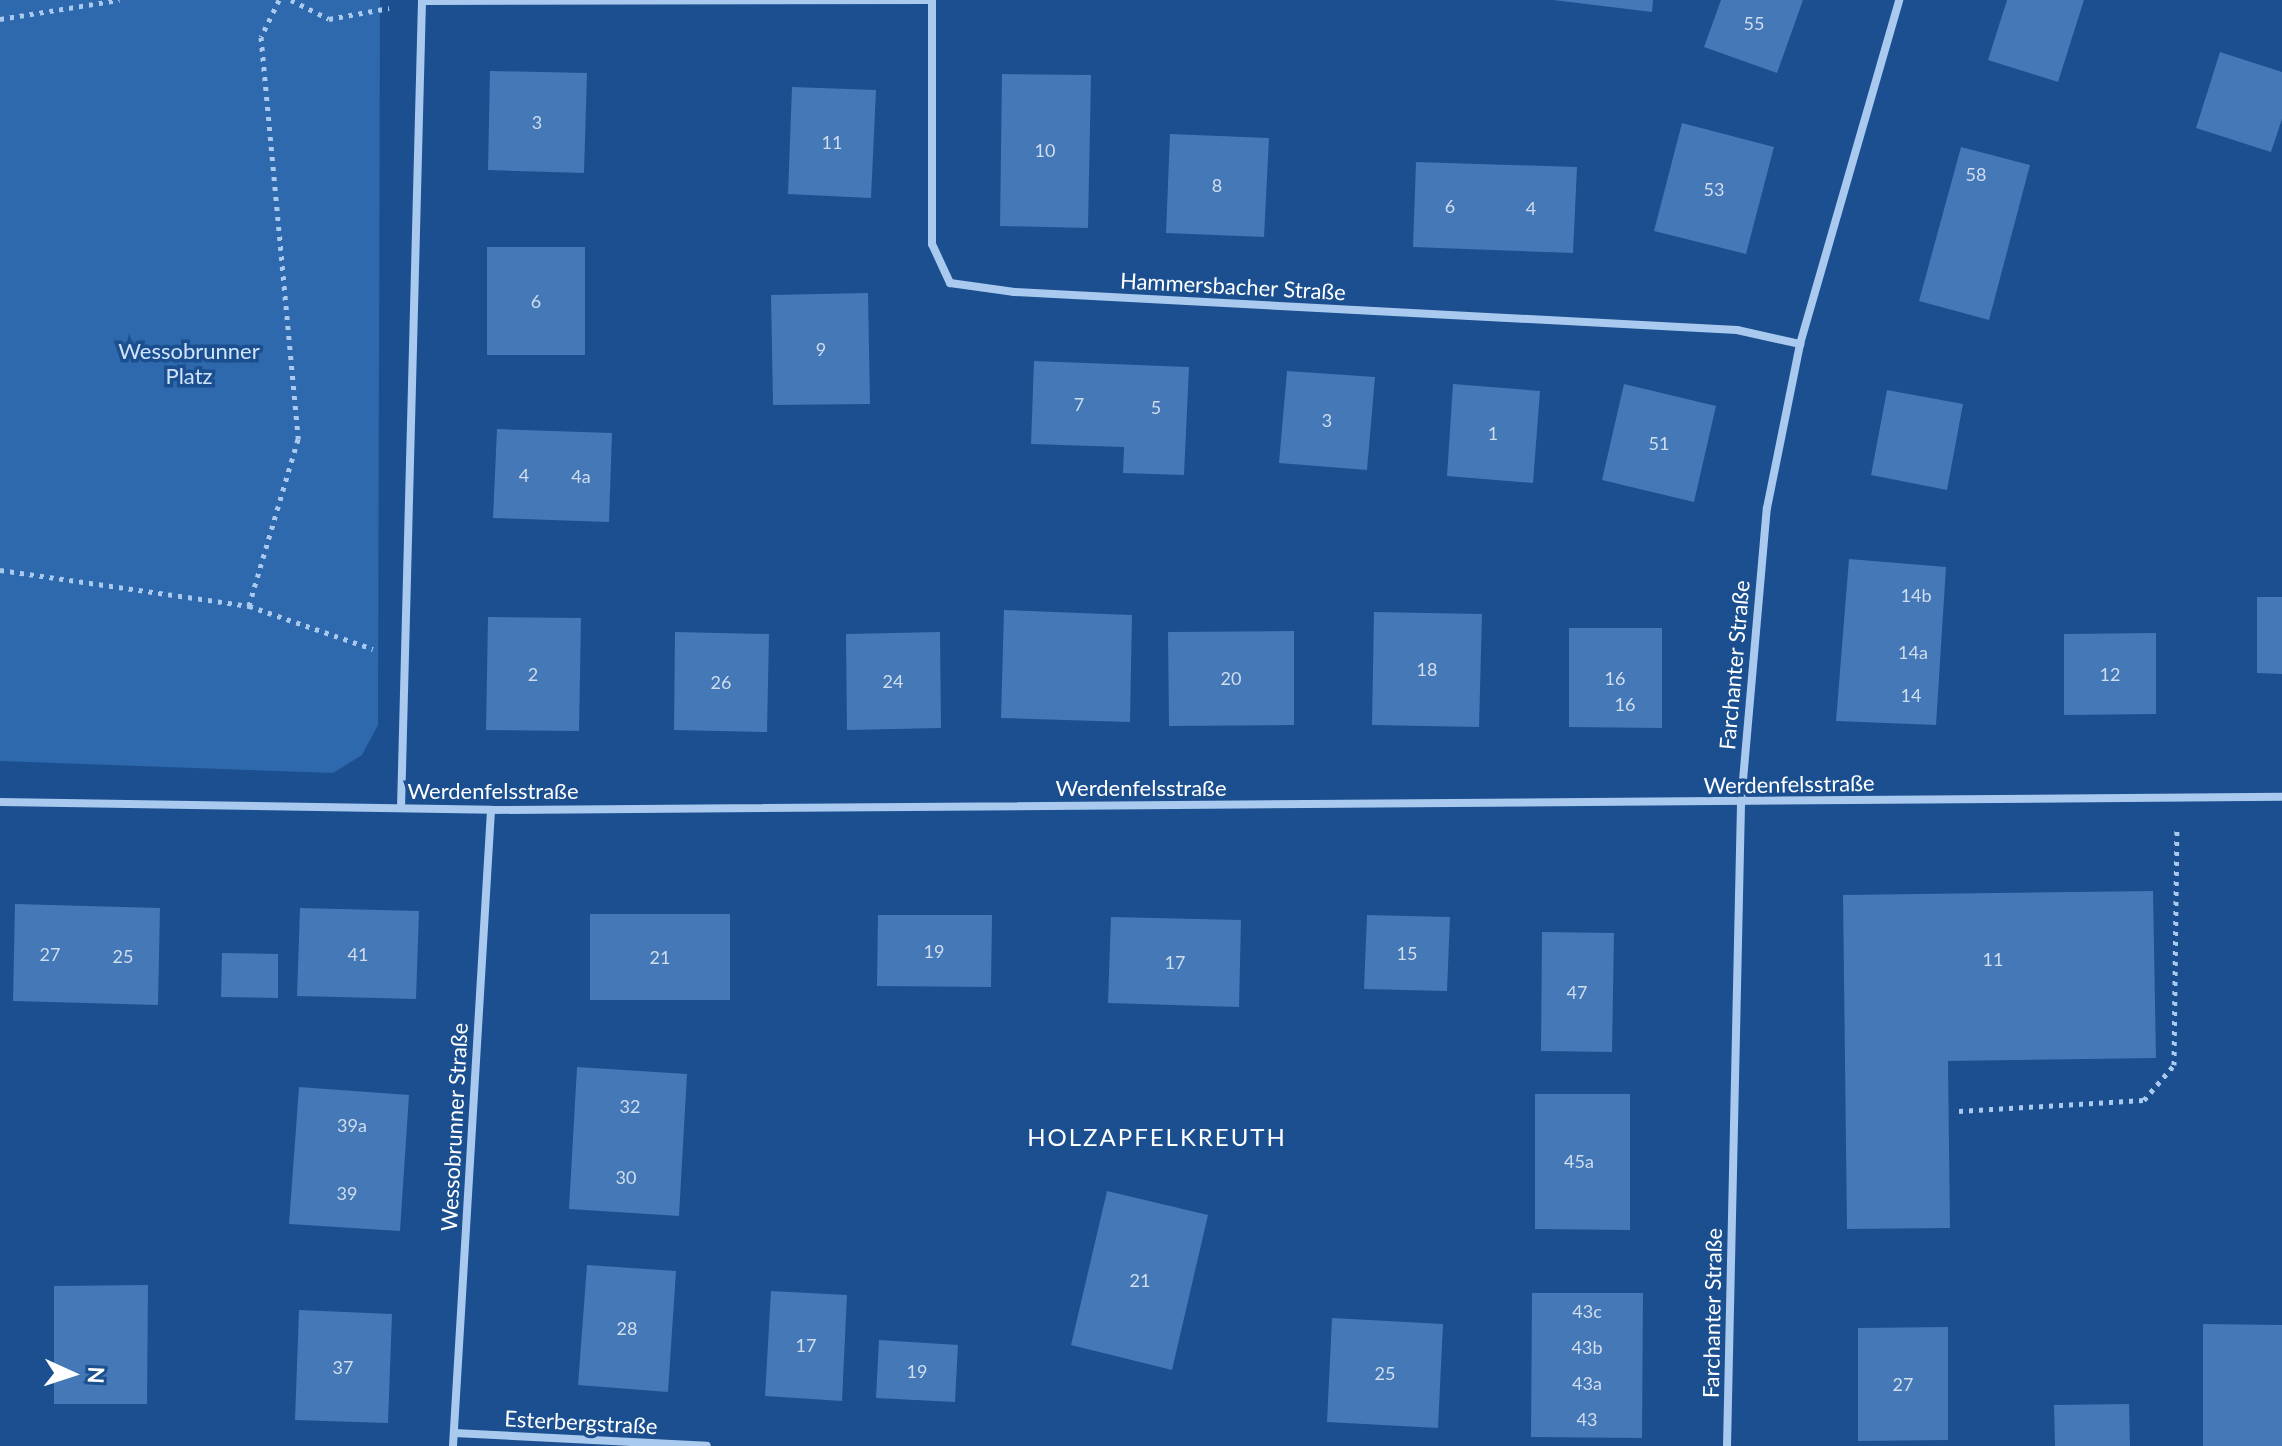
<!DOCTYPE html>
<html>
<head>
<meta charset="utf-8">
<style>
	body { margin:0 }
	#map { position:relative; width:2282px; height:1446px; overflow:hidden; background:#1b4f8f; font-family:Lato,sans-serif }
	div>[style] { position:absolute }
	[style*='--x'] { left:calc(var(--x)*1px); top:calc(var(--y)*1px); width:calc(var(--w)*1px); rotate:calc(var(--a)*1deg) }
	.green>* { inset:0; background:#2e69ad }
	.building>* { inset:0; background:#4478b7 }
	.path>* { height:5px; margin-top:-2.5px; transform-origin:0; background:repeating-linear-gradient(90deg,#a9c9ee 0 4px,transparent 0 10px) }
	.street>* { height:8px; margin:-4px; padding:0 4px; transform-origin:4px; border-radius:4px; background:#a9c9ee }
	span { translate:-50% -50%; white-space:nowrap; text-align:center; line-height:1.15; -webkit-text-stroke:7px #1b4f8f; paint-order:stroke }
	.number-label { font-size:18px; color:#d0dded }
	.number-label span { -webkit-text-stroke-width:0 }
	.street-label { font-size:22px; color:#fff }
	.park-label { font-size:22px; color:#cfe3fa }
	.neighbourhood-label { font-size:24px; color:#fff; letter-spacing:2px }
	.north { position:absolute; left:32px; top:1334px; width:80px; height:80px; -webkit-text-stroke:6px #1b4f8f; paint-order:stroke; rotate:93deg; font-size:22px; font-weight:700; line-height:32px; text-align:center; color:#fff }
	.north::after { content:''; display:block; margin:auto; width:28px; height:36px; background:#fff; clip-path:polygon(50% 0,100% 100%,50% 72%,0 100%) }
</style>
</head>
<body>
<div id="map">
	<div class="green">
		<i style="clip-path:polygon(0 0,380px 0,378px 725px,362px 755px,333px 773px,0 761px)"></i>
	</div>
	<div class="building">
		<i style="clip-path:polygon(1553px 0,1653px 0,1652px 12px)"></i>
		<i style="clip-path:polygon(1721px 0,1803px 0,1777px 73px,1704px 47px)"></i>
		<i style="clip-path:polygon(2007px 0,2084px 0,2058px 82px,1988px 60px)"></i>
		<i style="clip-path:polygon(2220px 52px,2282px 72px,2282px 119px,2271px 152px,2196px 128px)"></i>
		<i style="clip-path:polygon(490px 71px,587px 73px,584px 173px,488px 170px)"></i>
		<i style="clip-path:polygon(1002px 74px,1091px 75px,1088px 228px,1000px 226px)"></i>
		<i style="clip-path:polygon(792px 87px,876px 90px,871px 198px,788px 194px)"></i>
		<i style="clip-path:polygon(1682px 123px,1774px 147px,1746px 254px,1654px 231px)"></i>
		<i style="clip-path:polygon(1170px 134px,1269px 138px,1264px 237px,1166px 233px)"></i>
		<i style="clip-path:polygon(1961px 147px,2030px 165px,1989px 320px,1919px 301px)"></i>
		<i style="clip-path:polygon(1416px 162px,1577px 167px,1573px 253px,1413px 247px)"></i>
		<i style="clip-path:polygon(487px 247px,585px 247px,585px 355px,487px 355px)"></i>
		<i style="clip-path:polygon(868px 293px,870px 404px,773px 405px,771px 295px)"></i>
		<i style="clip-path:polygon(1034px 361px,1189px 367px,1184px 475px,1123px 473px,1124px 447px,1031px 444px)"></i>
		<i style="clip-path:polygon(1287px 371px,1375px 377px,1367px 470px,1279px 463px)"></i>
		<i style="clip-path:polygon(1453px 384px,1540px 391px,1533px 483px,1447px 476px)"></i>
		<i style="clip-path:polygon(1624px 384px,1716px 406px,1694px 502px,1602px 480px)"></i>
		<i style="clip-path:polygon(1887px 390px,1963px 404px,1947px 490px,1871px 475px)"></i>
		<i style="clip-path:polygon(497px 429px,612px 433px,609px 522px,493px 518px)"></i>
		<i style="clip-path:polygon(1849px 559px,1946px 567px,1936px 725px,1836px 721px)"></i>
		<i style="clip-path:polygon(2257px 597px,2282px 597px,2282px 674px,2257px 673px)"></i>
		<i style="clip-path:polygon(1004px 610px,1132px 615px,1130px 722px,1001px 718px)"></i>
		<i style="clip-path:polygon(1374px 612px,1482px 614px,1479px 727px,1372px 725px)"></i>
		<i style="clip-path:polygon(488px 617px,581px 618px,579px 731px,486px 730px)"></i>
		<i style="clip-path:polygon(1569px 628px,1662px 628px,1662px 728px,1569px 727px)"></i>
		<i style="clip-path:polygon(1294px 631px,1294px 725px,1169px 726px,1168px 632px)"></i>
		<i style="clip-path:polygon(675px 632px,769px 634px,767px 732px,674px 730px)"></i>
		<i style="clip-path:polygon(940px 632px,941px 728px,847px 730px,846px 634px)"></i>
		<i style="clip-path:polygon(2156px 633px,2156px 714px,2064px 715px,2064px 634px)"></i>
		<i style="clip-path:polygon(2153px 891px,2156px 1058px,1948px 1061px,1950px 1228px,1847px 1229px,1843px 895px)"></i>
		<i style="clip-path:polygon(15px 904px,160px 908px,158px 1005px,13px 1001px)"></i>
		<i style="clip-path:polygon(300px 908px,419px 911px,416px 999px,297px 996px)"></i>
		<i style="clip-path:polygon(590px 914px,730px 914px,730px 1000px,590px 1000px)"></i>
		<i style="clip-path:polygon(878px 915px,992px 915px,991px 987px,877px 986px)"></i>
		<i style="clip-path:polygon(1367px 915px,1450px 917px,1447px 991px,1364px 989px)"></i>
		<i style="clip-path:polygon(1111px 917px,1241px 920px,1239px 1007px,1108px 1003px)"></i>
		<i style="clip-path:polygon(1542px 932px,1614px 933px,1612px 1052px,1541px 1051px)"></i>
		<i style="clip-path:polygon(222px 953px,278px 954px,278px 998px,221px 997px)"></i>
		<i style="clip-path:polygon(577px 1067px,687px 1074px,679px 1216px,569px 1209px)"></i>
		<i style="clip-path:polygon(299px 1087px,409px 1095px,400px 1231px,289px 1224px)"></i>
		<i style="clip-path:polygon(1535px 1094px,1630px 1094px,1630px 1230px,1535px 1229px)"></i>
		<i style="clip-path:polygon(1107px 1191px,1208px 1215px,1172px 1370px,1071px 1345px)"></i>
		<i style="clip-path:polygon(587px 1265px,676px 1271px,668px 1392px,578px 1385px)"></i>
		<i style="clip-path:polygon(148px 1285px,147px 1404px,54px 1404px,54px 1286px)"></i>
		<i style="clip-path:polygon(771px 1291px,847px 1295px,842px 1401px,765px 1396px)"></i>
		<i style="clip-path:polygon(1532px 1293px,1643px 1293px,1642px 1438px,1531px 1437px)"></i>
		<i style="clip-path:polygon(299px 1310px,392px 1314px,388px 1423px,295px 1420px)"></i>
		<i style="clip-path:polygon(1332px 1318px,1443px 1324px,1438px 1428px,1327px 1422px)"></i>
		<i style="clip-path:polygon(2203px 1324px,2282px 1325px,2282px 1446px,2203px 1446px)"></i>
		<i style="clip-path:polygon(1948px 1327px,1948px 1440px,1858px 1441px,1858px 1328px)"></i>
		<i style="clip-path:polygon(879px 1340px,958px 1345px,955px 1402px,876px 1398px)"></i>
		<i style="clip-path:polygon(2129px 1404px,2130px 1446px,2055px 1446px,2054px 1405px)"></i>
	</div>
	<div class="path">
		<i style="--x:279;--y:0;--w:41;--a:115.9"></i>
		<i style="--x:261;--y:37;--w:404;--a:84.7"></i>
		<i style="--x:298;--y:439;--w:174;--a:106.4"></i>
		<i style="--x:249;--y:606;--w:131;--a:19.1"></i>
		<i style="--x:291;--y:0;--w:42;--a:26.6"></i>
		<i style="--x:329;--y:19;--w:61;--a:-10.4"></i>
		<i style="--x:0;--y:19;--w:121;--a:-9.1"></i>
		<i style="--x:0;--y:570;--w:252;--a:8.2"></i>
		<i style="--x:1959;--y:1111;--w:185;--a:-3.4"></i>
		<i style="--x:2144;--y:1100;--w:46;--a:-49.4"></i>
		<i style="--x:2174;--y:1065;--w:235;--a:-89.3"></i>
	</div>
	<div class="street">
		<i style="--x:932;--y:0;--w:244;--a:90"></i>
		<i style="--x:932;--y:244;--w:43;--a:65.2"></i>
		<i style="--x:950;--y:283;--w:65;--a:8"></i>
		<i style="--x:1014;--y:292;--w:724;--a:3.01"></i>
		<i style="--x:1737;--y:330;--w:65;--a:12.5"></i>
		<i style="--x:422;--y:1;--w:510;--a:-0.11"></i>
		<i style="--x:0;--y:802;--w:491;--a:0.9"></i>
		<i style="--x:491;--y:810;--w:1791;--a:-0.42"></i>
		<i style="--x:401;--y:808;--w:808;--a:-88.51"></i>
		<i style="--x:454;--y:1433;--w:253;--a:2.9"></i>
		<i style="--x:453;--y:1446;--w:637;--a:-86.58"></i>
		<i style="--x:1727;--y:1446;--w:643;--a:-88.75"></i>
		<i style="--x:1741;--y:803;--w:296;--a:-85"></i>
		<i style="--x:1767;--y:508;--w:167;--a:-78.6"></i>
		<i style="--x:1800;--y:344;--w:358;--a:-73.9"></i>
	</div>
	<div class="number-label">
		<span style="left:1754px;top:23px">55</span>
		<span style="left:537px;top:122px">3</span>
		<span style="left:832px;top:142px">11</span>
		<span style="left:1045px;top:150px">10</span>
		<span style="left:1976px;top:174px">58</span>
		<span style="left:1217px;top:185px">8</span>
		<span style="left:1714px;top:189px">53</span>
		<span style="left:1450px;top:206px">6</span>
		<span style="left:1531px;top:208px">4</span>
		<span style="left:536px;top:301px">6</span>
		<span style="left:821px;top:349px">9</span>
		<span style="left:1079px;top:404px">7</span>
		<span style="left:1156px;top:407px">5</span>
		<span style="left:1327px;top:420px">3</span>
		<span style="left:1493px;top:433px">1</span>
		<span style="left:1659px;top:443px">51</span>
		<span style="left:524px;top:475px">4</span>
		<span style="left:581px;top:476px">4a</span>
		<span style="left:1916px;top:595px">14b</span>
		<span style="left:1913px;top:652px">14a</span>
		<span style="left:1427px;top:669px">18</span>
		<span style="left:533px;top:674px">2</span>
		<span style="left:2110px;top:674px">12</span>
		<span style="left:1231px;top:678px">20</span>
		<span style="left:1615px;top:678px">16</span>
		<span style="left:893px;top:681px">24</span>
		<span style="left:721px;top:682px">26</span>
		<span style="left:1911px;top:695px">14</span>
		<span style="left:1625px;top:704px">16</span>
		<span style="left:934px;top:951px">19</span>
		<span style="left:1407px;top:953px">15</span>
		<span style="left:50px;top:954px">27</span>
		<span style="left:358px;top:954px">41</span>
		<span style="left:123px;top:956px">25</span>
		<span style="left:660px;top:957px">21</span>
		<span style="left:1993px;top:959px">11</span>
		<span style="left:1175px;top:962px">17</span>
		<span style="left:1577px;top:992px">47</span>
		<span style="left:630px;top:1106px">32</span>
		<span style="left:352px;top:1125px">39a</span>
		<span style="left:1579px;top:1161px">45a</span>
		<span style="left:626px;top:1177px">30</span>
		<span style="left:347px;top:1193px">39</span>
		<span style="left:1140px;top:1280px">21</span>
		<span style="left:1587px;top:1311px">43c</span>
		<span style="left:627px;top:1328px">28</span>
		<span style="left:806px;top:1345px">17</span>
		<span style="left:1587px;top:1347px">43b</span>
		<span style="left:343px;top:1367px">37</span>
		<span style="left:917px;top:1371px">19</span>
		<span style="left:1385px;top:1373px">25</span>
		<span style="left:1587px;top:1383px">43a</span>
		<span style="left:1903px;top:1384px">27</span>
		<span style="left:1587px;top:1419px">43</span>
	</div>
	<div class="street-label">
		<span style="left:1233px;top:286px;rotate:3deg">Hammersbacher Straße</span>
		<span style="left:1734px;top:665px;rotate:-85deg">Farchanter Straße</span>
		<span style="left:1789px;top:784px;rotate:-1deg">Werdenfelsstraße</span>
		<span style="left:1141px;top:788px">Werdenfelsstraße</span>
		<span style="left:493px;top:791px">Werdenfelsstraße</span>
		<span style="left:454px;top:1127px;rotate:-87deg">Wessobrunner Straße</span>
		<span style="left:1712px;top:1313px;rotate:-89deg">Farchanter Straße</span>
		<span style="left:581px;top:1422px;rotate:3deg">Esterbergstraße</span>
	</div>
	<div class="park-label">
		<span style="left:189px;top:363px">Wessobrunner<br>Platz</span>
	</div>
	<div class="neighbourhood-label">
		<span style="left:1157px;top:1137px">HOLZAPFELKREUTH</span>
	</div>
	<div class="north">N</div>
</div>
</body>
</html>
